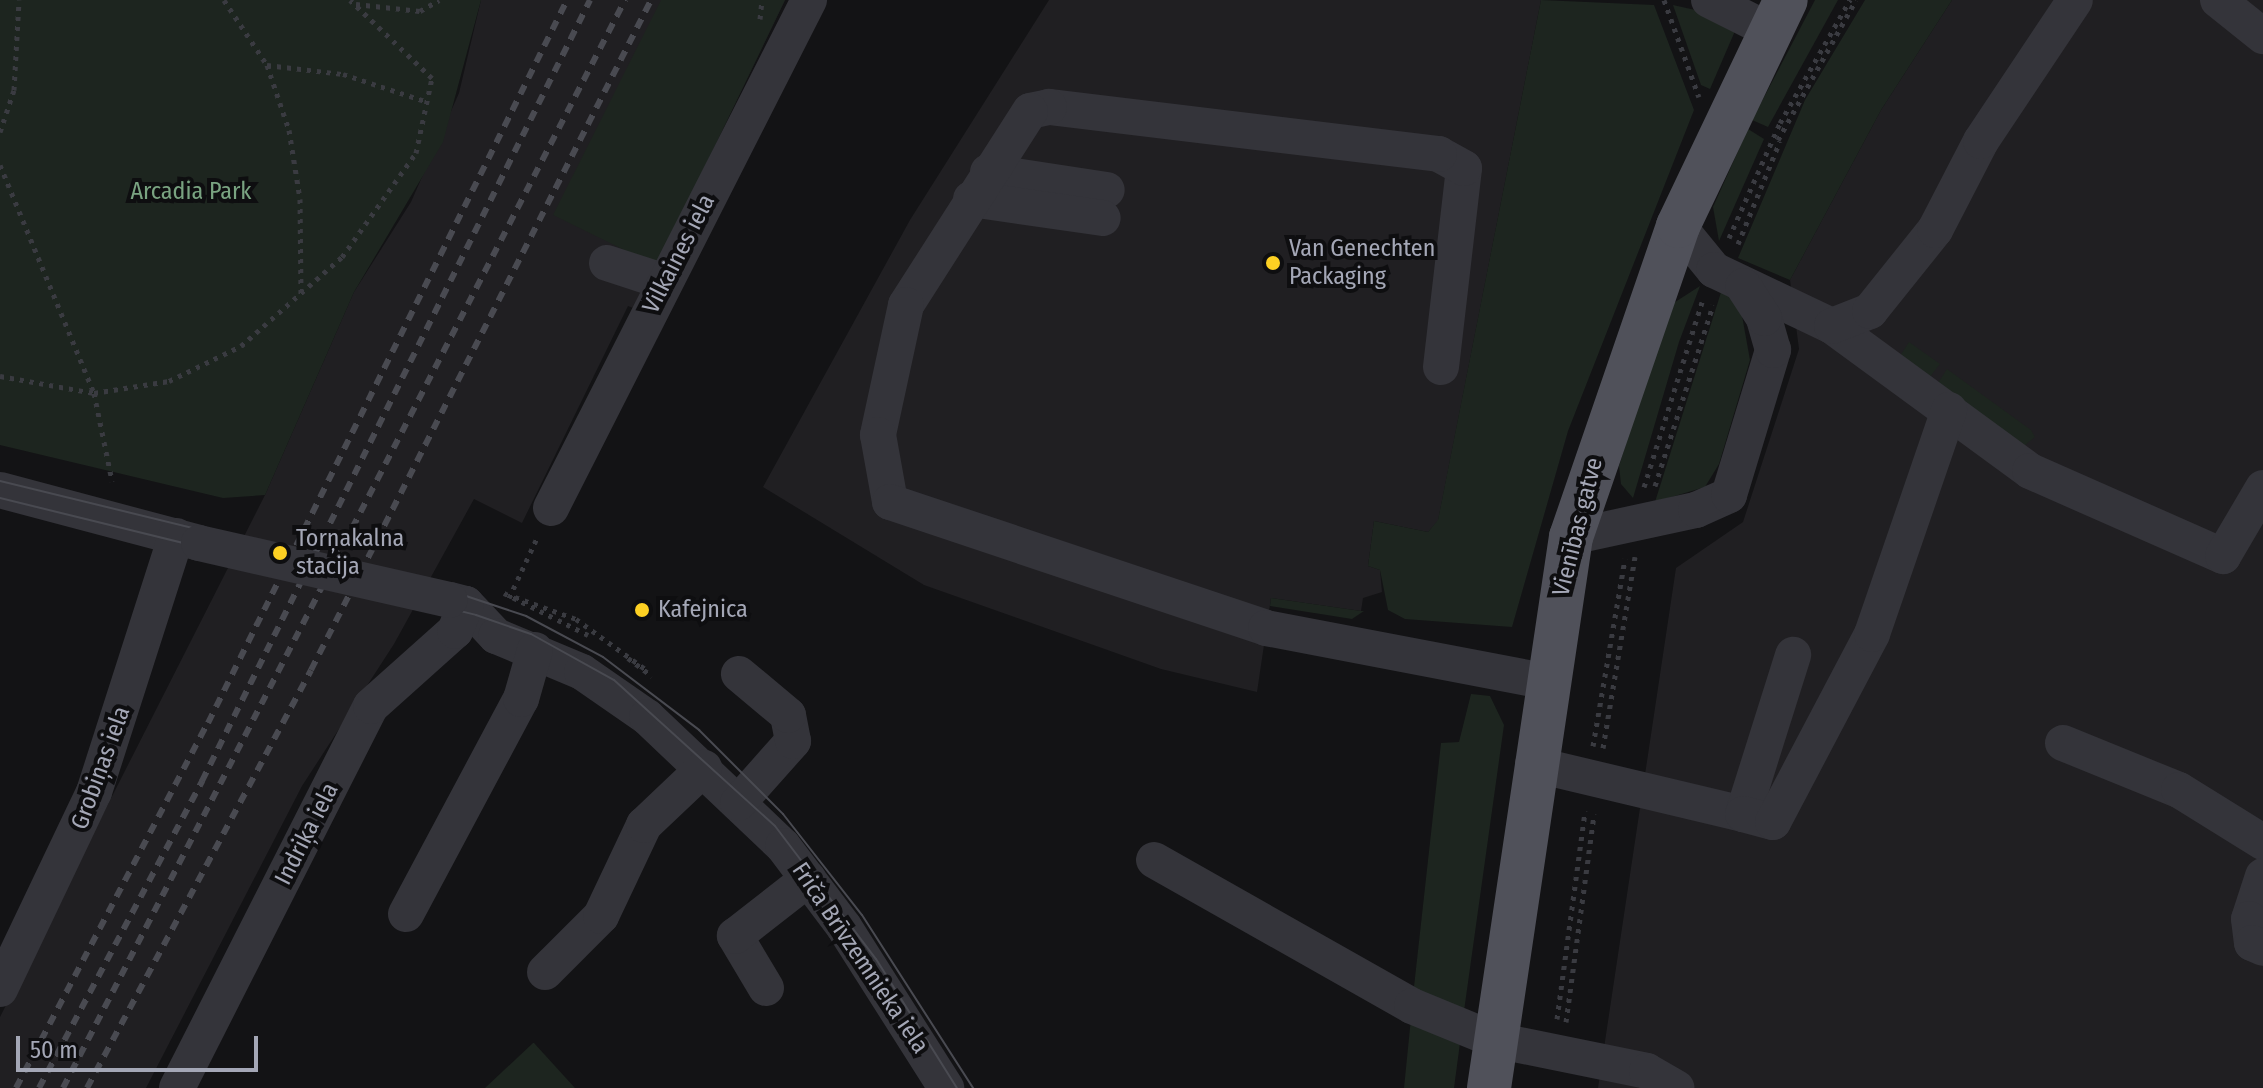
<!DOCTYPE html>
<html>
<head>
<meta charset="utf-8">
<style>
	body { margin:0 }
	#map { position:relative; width:2263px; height:1088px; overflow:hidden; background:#131315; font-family:"Fira Sans Condensed",sans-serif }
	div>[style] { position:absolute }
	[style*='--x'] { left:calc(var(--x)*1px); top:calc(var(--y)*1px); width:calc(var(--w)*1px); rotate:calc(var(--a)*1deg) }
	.built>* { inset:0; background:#201f22 }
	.green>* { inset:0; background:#1d251f }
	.path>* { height:5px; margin-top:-2.5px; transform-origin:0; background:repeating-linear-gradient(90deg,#3a3b41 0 4px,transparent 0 10px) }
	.minor>* { height:36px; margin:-18px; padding:0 18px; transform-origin:18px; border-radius:18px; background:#34343a }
	.major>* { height:44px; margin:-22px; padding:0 22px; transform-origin:22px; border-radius:22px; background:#50515a }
	.tram>* { height:2px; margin:-1px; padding:0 1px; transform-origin:1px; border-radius:1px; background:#494a51 }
	.rail>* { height:6px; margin-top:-3px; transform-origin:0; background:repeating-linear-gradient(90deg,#494a51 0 10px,transparent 0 18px) }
	.minor-bridge>* { height:36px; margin:-18px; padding:0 18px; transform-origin:18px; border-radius:18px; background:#34343a }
	.dots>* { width:22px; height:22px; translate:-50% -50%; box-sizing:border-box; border:4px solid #0e0e10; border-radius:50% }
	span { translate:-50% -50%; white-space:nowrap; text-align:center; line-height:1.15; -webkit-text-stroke:8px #0e0e10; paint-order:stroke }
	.park-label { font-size:24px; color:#79a381 }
	.poi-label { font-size:24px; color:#a4a7b6 }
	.left { translate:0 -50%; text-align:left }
	.street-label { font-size:24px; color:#a4a7b6 }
	.scale { position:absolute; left:16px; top:1036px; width:242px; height:36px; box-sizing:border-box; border:4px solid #a4a7b6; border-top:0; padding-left:10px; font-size:24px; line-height:28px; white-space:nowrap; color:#a4a7b6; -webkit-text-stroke:6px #0e0e10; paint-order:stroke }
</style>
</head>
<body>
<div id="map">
	<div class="built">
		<i style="clip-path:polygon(481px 0,785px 0,636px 309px,628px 306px,522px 523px,474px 499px,394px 644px,302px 786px,146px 1088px,0 1088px,0 1017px,265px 495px,354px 292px,411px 202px,459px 93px)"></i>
		<i style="clip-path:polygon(1049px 0,1541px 0,1438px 521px,1428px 532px,1374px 521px,1368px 566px,1380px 570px,1382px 592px,1363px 598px,1361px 611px,1271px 598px,1257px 692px,1161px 669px,924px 585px,763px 487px,910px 220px)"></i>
		<i style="clip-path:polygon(1952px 0,2263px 0,2263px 1088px,1598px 1088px,1676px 568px,1743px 522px,1799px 349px,1790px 280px,1881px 110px)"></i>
	</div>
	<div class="green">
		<i style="clip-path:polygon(0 0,481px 0,443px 142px,354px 292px,265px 495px,223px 498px,0 445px)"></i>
		<i style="clip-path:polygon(661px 0,785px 0,657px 266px,553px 215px)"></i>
		<i style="clip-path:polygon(1541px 0,1654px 5px,1694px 110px,1568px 431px,1512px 627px,1405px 619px,1388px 610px,1380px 570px,1368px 566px,1374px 521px,1428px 532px,1438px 520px)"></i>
		<i style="clip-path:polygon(1815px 0,1838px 0,1768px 127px,1752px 120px)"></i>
		<i style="clip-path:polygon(1865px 0,1952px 0,1881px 110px,1790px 280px,1738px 258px,1805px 100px)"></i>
		<i style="clip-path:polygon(1673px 5px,1722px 16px,1735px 31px,1710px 89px,1701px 85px)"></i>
		<i style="clip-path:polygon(1748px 129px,1764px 139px,1719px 241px,1713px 207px)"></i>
		<i style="clip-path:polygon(1700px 286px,1679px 342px,1633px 498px,1621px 484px,1619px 466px,1669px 306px)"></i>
		<i style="clip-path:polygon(1722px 289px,1741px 310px,1750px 360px,1719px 464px,1705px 487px,1655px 502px)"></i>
		<i style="clip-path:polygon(1909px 342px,1940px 364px,1929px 378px,1900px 356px)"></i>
		<i style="clip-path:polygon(1947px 369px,2031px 430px,2035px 437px,2024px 446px,1938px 383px)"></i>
		<i style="clip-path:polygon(1271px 598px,1361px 611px,1364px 611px,1352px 619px,1270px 606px)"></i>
		<i style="clip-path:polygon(1471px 694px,1490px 696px,1504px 725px,1464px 1011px,1413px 996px,1441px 743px,1459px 742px)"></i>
		<i style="clip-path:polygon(1411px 1018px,1460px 1043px,1454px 1088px,1404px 1088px)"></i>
		<i style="clip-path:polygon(534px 1043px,575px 1088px,485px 1088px,533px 1043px)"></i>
	</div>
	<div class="path">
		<i style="--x:224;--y:0;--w:78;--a:56.5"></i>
		<i style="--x:267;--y:65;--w:69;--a:71.3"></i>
		<i style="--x:289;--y:130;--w:70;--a:80.9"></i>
		<i style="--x:300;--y:199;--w:95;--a:89.4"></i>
		<i style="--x:1664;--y:0;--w:103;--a:70.2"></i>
		<i style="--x:356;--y:4;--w:64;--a:6.2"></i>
		<i style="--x:420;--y:11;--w:22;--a:-30"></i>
		<i style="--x:760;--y:19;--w:19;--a:-84"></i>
		<i style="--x:267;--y:65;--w:77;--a:6.8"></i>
		<i style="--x:343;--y:74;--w:89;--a:18.2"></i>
		<i style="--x:0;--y:132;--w:44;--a:-71.6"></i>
		<i style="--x:14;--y:90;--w:90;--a:-86.8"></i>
		<i style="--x:1778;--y:140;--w:160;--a:-60.9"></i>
		<i style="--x:0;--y:165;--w:247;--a:67.6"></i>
		<i style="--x:94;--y:393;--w:90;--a:78.4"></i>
		<i style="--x:1729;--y:238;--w:126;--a:-66.1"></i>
		<i style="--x:1780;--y:123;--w:142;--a:-60.4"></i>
		<i style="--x:1738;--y:244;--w:111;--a:-67.8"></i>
		<i style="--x:0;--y:376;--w:96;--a:10.3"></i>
		<i style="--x:94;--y:393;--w:76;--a:-9.1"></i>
		<i style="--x:169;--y:381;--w:80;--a:-25.9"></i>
		<i style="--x:241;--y:346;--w:135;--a:-41.4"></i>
		<i style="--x:342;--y:257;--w:128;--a:-54.6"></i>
		<i style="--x:416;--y:153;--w:77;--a:-78"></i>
		<i style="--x:432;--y:78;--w:113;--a:-136.4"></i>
		<i style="--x:1655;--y:486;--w:190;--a:-72.2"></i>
		<i style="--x:1644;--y:487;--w:194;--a:-72.6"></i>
		<i style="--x:504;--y:593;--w:94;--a:26.6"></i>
		<i style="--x:515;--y:597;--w:65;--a:19.8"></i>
		<i style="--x:576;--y:619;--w:85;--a:35.9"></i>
		<i style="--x:509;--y:598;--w:66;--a:-65"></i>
		<i style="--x:628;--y:658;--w:30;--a:37"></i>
		<i style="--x:1593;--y:746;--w:190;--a:-80.3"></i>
		<i style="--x:1603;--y:748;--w:194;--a:-80.5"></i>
		<i style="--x:1557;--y:1019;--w:210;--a:-82.3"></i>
		<i style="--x:1566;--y:1022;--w:210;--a:-82.3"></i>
	</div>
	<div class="minor">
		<i style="--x:1709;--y:0;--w:67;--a:26.6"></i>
		<i style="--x:2218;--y:0;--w:58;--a:38.7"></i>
		<i style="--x:988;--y:172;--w:120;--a:8.6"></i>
		<i style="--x:971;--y:199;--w:133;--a:8.2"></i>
		<i style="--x:1678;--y:226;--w:57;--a:50.7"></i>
		<i style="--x:1714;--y:270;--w:131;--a:25.4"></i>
		<i style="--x:1832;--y:326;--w:245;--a:36.2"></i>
		<i style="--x:2030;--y:471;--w:211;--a:23.8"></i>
		<i style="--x:2223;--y:556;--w:79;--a:-59.5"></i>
		<i style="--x:607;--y:263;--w:61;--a:18.1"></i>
		<i style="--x:1832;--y:326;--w:41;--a:-21.5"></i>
		<i style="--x:1870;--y:311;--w:104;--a:-51.3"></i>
		<i style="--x:1935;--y:230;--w:100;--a:-62.7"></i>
		<i style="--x:1981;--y:141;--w:169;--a:-56.3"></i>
		<i style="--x:1441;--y:367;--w:200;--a:-83.4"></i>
		<i style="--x:1464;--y:168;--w:29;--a:-151"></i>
		<i style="--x:1439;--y:154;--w:393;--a:-173.1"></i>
		<i style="--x:1049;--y:107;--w:19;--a:168"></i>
		<i style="--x:1030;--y:111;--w:230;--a:122.6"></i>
		<i style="--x:906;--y:305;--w:133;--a:102.2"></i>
		<i style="--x:878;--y:435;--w:68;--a:79.8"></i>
		<i style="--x:890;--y:502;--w:397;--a:18.5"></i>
		<i style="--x:1266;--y:628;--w:283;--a:10.8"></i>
		<i style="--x:0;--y:490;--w:206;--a:14.9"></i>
		<i style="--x:551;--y:508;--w:570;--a:-63.08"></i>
		<i style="--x:1571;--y:537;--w:128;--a:-12.2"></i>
		<i style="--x:1696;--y:510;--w:36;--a:-24"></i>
		<i style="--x:1729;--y:495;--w:152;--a:-73.1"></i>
		<i style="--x:1773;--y:350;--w:33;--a:-106"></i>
		<i style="--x:1764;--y:318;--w:38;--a:-123"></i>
		<i style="--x:450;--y:600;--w:16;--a:14"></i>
		<i style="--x:466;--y:604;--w:44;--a:46.8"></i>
		<i style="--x:496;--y:636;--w:93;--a:22.7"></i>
		<i style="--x:582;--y:672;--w:79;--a:34.7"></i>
		<i style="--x:647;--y:717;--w:187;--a:43.5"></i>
		<i style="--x:783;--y:846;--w:101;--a:53"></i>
		<i style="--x:844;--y:927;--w:191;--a:57.6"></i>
		<i style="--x:2063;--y:743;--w:125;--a:22.1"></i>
		<i style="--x:2179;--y:790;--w:99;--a:31.8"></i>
		<i style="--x:1533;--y:764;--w:216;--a:13.4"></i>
		<i style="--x:1743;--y:814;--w:167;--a:-72.5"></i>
		<i style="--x:738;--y:803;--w:83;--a:-48.4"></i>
		<i style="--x:793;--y:741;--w:26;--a:-101"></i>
		<i style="--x:788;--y:715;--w:64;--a:-140.1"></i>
		<i style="--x:1743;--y:814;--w:31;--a:15"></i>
		<i style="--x:1773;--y:822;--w:212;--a:-62.2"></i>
		<i style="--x:1872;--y:634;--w:237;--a:-71"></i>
		<i style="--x:1154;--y:860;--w:296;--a:29.5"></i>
		<i style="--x:1412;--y:1006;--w:90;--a:22.3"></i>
		<i style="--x:1495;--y:1040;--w:155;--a:11.5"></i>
		<i style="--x:1647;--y:1071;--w:34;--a:30"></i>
		<i style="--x:2263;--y:876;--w:45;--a:108"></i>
		<i style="--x:2249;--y:919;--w:24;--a:83"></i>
		<i style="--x:2252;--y:943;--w:12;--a:24"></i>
		<i style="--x:406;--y:914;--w:244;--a:-61.9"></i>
		<i style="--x:521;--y:699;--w:51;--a:-74.1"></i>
		<i style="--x:545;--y:972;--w:79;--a:-45"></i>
		<i style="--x:601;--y:916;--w:101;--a:-64.7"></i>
		<i style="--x:644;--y:825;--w:83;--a:-43.5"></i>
		<i style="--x:766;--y:988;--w:61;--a:-120.8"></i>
		<i style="--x:735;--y:936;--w:93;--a:-38"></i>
		<i style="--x:0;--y:989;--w:218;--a:-64.5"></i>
		<i style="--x:94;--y:792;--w:269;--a:-72.2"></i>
		<i style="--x:177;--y:1088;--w:428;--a:-63.1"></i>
		<i style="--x:371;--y:706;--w:113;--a:-41.8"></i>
		<i style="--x:455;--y:631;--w:29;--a:-68"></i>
	</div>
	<div class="major">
		<i style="--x:1489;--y:1088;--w:557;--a:-81.54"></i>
		<i style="--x:1571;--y:537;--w:329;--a:-71"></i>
		<i style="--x:1678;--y:226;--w:250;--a:-64.5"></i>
	</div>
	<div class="tram">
		<i style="--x:0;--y:481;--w:467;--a:13.7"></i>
		<i style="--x:454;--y:592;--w:76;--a:18.4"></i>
		<i style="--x:526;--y:616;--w:87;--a:28"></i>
		<i style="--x:603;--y:657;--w:121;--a:37.2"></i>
		<i style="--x:699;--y:730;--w:119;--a:45"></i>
		<i style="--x:783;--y:814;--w:128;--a:52"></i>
		<i style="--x:862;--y:915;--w:206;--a:57.3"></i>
		<i style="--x:0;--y:498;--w:490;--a:13.8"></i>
		<i style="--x:476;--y:615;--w:58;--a:19.1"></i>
		<i style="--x:531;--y:634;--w:95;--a:29"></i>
		<i style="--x:614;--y:680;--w:217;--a:42.2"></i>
		<i style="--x:775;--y:826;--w:167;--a:52.8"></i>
		<i style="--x:876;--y:959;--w:152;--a:57.9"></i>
	</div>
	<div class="rail">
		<i style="--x:16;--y:1088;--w:412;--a:-62.3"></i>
		<i style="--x:208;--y:723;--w:807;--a:-63.59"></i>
		<i style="--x:39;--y:1088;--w:348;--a:-62"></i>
		<i style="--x:202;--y:781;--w:872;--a:-63.58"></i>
		<i style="--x:63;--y:1088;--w:1225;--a:-62.68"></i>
		<i style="--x:87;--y:1088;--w:474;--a:-61.8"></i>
		<i style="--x:311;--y:670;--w:751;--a:-63.09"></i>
	</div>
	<div class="minor-bridge">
		<i style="--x:199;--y:543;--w:257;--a:12.8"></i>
	</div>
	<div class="dots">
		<i style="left:1273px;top:263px;background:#fdd023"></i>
		<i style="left:280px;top:553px;background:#fdd023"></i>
		<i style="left:642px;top:610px;background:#fdd023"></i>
	</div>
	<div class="park-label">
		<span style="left:191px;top:192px">Arcadia Park</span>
	</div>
	<div class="poi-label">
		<span class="left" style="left:1289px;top:263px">Van Genechten<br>Packaging</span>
		<span class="left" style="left:296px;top:553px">Torņakalna<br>stacija</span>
		<span class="left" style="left:658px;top:610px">Kafejnica</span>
	</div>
	<div class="street-label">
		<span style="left:679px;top:254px;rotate:-63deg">Vilkaines iela</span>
		<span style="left:1578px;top:527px;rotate:-76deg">Vienības gatve</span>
		<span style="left:101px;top:768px;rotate:-70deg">Grobiņas iela</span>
		<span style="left:307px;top:834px;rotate:-63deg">Indriķa iela</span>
		<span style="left:860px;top:958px;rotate:56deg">Friča Brīvzemnieka iela</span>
	</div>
	<div class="scale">50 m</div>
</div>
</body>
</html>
